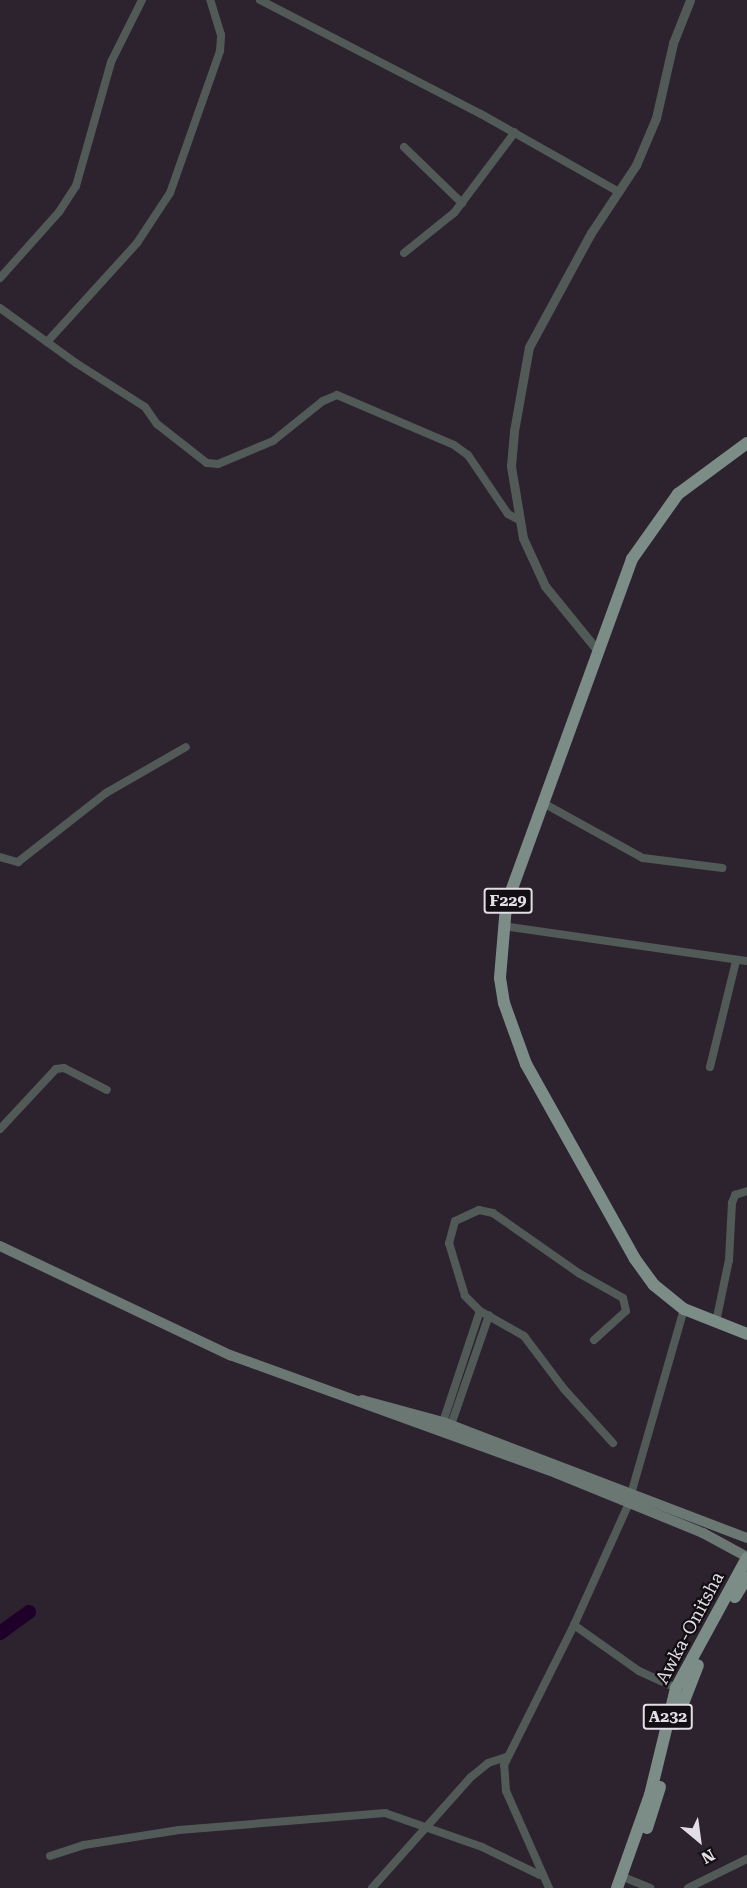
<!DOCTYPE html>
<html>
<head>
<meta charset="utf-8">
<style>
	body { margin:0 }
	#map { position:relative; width:747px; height:1888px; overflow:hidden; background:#2c232f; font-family:"Roboto Serif",serif }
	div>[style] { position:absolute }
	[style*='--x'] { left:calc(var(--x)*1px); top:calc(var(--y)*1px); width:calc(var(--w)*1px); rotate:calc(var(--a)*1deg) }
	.river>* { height:14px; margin:-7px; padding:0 7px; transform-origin:7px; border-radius:7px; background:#1f0029 }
	.minor>* { height:8px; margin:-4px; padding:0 4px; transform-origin:4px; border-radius:4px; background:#525a58 }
	.tertiary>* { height:9px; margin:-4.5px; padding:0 4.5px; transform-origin:4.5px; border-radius:4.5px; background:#525a58 }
	.secondary>* { height:10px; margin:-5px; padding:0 5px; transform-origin:5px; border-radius:5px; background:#6a7773 }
	.primary>* { height:12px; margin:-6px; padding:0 6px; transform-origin:6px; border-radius:6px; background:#7c8d88 }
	span { translate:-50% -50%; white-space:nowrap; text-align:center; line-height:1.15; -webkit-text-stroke:4.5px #120e13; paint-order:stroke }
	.shield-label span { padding:2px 4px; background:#120e13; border:2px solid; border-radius:4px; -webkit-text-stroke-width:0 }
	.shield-label { font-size:16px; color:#e3dde5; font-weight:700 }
	.street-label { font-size:18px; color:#e3dde5 }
	.north { position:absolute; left:669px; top:1810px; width:60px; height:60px; -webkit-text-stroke:4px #120e13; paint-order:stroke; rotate:151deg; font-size:16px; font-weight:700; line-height:24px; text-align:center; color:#e3dde5 }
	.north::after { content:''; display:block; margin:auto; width:21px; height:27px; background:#e3dde5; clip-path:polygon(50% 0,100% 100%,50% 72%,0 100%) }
</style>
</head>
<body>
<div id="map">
	<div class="river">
		<i style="--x:0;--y:1633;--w:36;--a:-36"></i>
	</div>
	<div class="minor">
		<i style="--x:260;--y:0;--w:249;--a:27.3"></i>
		<i style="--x:481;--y:114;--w:159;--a:29.5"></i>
		<i style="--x:404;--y:147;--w:81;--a:44"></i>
		<i style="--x:404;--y:253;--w:64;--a:-38.7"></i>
		<i style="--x:454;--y:213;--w:101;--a:-53"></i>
		<i style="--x:0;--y:278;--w:89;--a:-48.2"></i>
		<i style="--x:59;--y:212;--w:31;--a:-57"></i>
		<i style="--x:76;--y:186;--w:129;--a:-74.2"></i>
		<i style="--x:111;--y:62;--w:69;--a:-63.4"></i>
		<i style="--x:0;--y:308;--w:94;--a:35.9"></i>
		<i style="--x:76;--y:363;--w:82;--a:32.5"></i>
		<i style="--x:145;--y:407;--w:21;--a:55"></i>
		<i style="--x:157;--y:424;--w:63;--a:38"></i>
		<i style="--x:207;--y:463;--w:11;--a:5"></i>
		<i style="--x:218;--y:464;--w:60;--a:-22.7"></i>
		<i style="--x:273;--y:441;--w:64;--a:-38.7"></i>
		<i style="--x:323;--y:401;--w:15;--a:-23"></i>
		<i style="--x:337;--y:395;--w:127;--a:23.1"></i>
		<i style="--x:454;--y:445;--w:17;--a:36"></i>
		<i style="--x:468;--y:455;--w:71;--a:55.9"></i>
		<i style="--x:508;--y:514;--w:13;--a:29"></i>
		<i style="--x:47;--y:342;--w:134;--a:-47.7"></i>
		<i style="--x:137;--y:243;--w:60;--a:-56.6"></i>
		<i style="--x:170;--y:193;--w:151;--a:-70.6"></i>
		<i style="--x:220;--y:51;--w:16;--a:-86"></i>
		<i style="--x:221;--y:35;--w:37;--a:-107"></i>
		<i style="--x:545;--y:804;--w:112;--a:28.9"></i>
		<i style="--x:643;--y:858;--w:80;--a:7.2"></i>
		<i style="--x:0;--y:857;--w:19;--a:16"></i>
		<i style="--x:18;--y:862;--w:112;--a:-38.1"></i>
		<i style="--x:106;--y:793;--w:92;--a:-29.9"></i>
		<i style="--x:503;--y:926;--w:246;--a:8.2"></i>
		<i style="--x:710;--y:1067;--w:109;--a:-76.2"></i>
		<i style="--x:0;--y:1129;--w:82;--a:-47"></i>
		<i style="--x:56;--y:1069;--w:8;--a:-7"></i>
		<i style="--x:64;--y:1068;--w:48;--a:27.1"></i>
		<i style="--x:716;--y:1322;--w:63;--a:-78.2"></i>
		<i style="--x:729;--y:1260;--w:57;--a:-87"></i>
		<i style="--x:732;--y:1203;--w:9;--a:-69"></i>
		<i style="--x:735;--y:1195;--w:13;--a:-18"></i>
		<i style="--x:594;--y:1340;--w:43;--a:-42.2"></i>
		<i style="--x:626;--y:1311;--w:13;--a:-103"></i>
		<i style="--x:623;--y:1298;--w:49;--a:-150.8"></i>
		<i style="--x:580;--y:1274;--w:106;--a:-145"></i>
		<i style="--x:493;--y:1213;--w:14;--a:-168"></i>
		<i style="--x:479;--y:1210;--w:26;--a:155"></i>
		<i style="--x:455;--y:1221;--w:23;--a:105"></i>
		<i style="--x:449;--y:1243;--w:55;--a:73.2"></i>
		<i style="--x:465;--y:1296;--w:21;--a:45"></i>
		<i style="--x:480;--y:1311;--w:51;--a:29.6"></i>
		<i style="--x:524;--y:1336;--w:66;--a:53"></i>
		<i style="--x:564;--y:1389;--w:73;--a:47.8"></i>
		<i style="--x:443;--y:1422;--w:117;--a:-71.6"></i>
		<i style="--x:451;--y:1425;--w:116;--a:-70.9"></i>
		<i style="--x:631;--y:1494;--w:192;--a:-74"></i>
		<i style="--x:574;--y:1625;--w:80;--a:35.3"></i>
		<i style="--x:639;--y:1671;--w:41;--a:24.7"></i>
		<i style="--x:50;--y:1856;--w:36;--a:-18"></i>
		<i style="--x:84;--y:1845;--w:96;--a:-9"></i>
		<i style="--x:179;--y:1830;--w:207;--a:-4.7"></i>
		<i style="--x:385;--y:1813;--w:103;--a:19.3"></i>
		<i style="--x:482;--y:1847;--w:64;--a:25.8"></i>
		<i style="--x:628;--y:1879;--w:24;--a:22"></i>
		<i style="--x:372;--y:1888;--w:149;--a:-48.3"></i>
		<i style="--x:471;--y:1777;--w:22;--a:-39"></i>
		<i style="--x:488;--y:1763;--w:20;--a:-18"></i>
		<i style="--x:549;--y:1888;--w:106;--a:-113.9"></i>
		<i style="--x:506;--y:1791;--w:26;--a:-94"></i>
		<i style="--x:504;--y:1765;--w:157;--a:-63.4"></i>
		<i style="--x:574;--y:1625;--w:134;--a:-65.7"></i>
		<i style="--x:688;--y:1888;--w:66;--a:-26.2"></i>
	</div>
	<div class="tertiary">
		<i style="--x:598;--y:651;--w:84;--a:-129.2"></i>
		<i style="--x:545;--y:586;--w:53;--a:-114.6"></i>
		<i style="--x:523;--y:538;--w:73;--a:-99.5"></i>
		<i style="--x:511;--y:466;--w:35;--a:-85"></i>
		<i style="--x:514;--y:431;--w:85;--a:-79.9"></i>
		<i style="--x:529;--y:347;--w:130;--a:-61.5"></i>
		<i style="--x:591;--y:233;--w:82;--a:-56.5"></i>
		<i style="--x:636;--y:165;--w:51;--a:-66.9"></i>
		<i style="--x:656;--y:118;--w:77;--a:-77.2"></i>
		<i style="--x:673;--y:43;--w:46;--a:-68.4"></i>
	</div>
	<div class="secondary">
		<i style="--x:0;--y:1246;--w:255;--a:25.4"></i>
		<i style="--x:230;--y:1355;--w:347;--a:19.9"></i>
		<i style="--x:556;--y:1473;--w:159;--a:22.2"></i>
		<i style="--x:703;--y:1533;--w:50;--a:28.6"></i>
		<i style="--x:362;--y:1400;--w:84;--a:15.2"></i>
		<i style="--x:443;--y:1422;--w:325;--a:20.9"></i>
	</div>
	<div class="primary">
		<i style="--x:747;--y:443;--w:86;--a:143.5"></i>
		<i style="--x:678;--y:494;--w:80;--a:125.3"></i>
		<i style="--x:632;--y:559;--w:369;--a:110"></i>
		<i style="--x:506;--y:906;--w:72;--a:94.8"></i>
		<i style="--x:500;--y:978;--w:25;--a:81"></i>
		<i style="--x:504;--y:1003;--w:65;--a:70.2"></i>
		<i style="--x:526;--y:1064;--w:223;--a:60.8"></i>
		<i style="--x:635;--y:1259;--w:32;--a:54"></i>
		<i style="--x:654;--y:1285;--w:38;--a:39"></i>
		<i style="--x:684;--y:1309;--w:68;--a:21.6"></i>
		<i style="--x:735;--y:1597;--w:23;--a:-59"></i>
		<i style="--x:675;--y:1724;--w:63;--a:-68.7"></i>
		<i style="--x:647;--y:1828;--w:43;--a:-72.4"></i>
		<i style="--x:617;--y:1888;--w:99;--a:-70.5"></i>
		<i style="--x:650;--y:1795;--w:110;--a:-76.3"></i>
		<i style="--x:676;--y:1688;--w:148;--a:-61.4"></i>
	</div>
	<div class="shield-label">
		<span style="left:508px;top:901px">F229</span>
		<span style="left:668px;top:1717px">A232</span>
	</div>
	<div class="street-label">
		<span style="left:690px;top:1628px;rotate:-62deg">Awka-Onitsha</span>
	</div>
	<div class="north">N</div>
</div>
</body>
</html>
